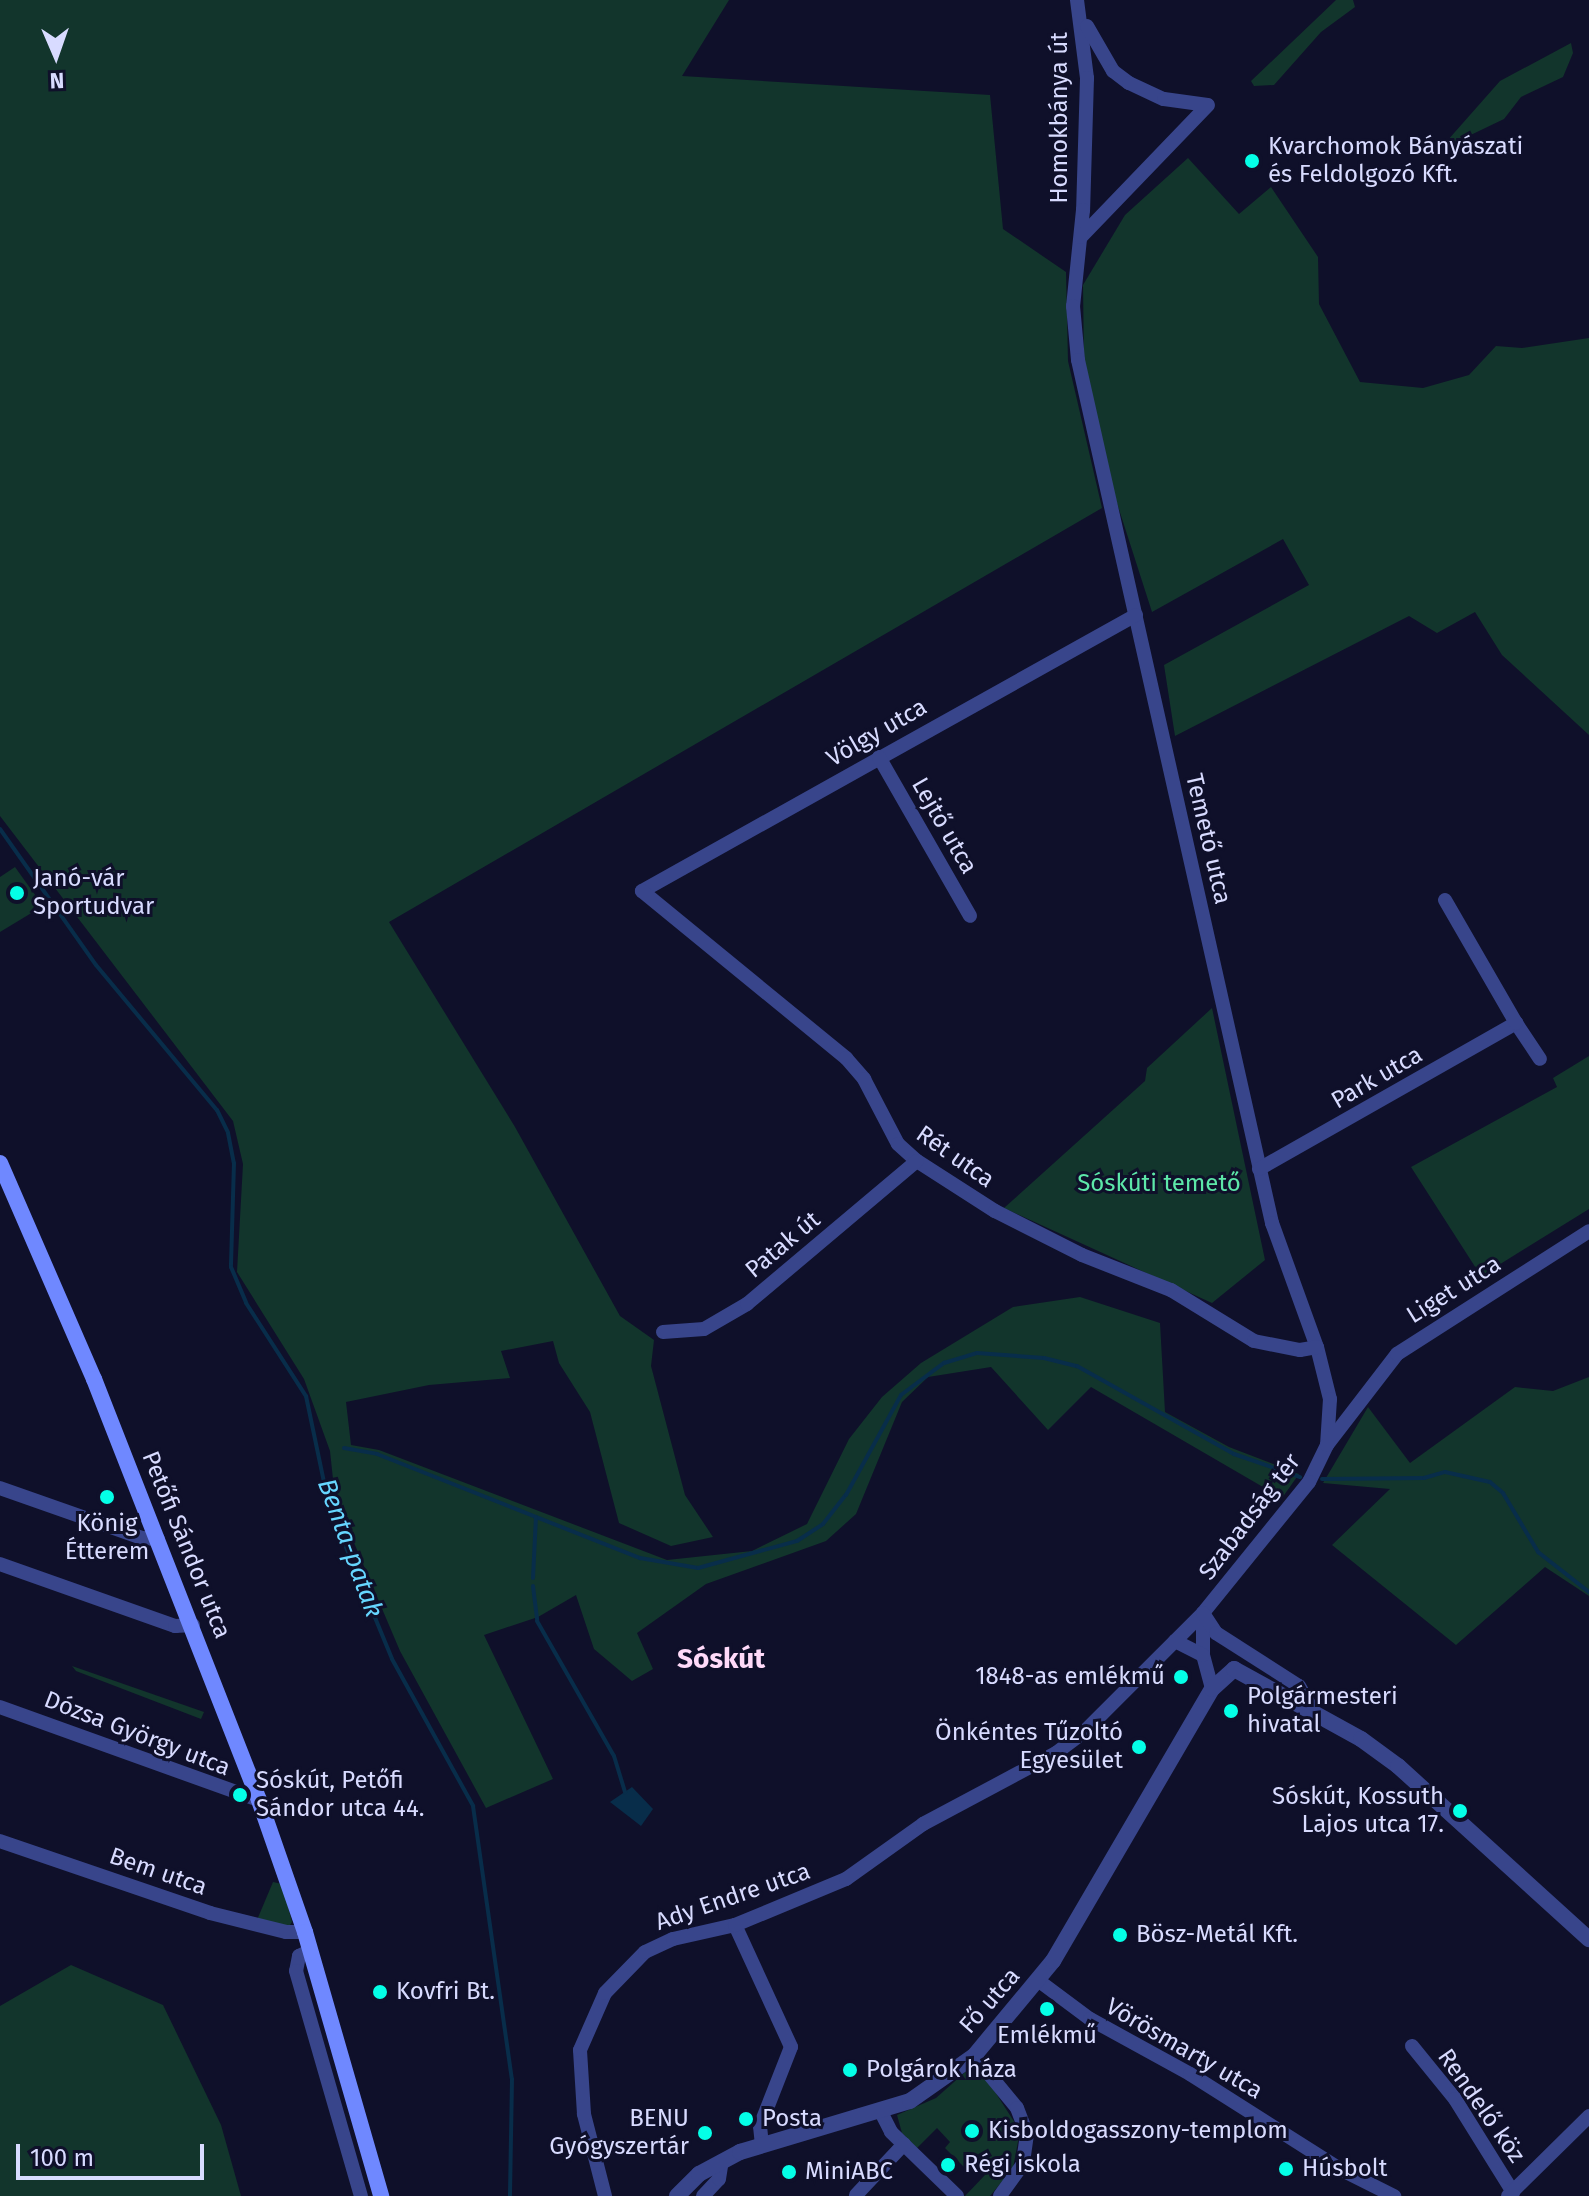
<!DOCTYPE html>
<html>
<head>
<meta charset="utf-8">
<style>
	body { margin:0 }
	#map { position:relative; width:1589px; height:2196px; overflow:hidden; background:#0f102a; font-family:"Fira Sans",sans-serif }
	div>[style] { position:absolute }
	[style*='--x'] { left:calc(var(--x)*1px); top:calc(var(--y)*1px); width:calc(var(--w)*1px); rotate:calc(var(--a)*1deg) }
	.green>* { inset:0; background:#12352c }
	.water>* { inset:0; background:#082d4a }
	.stream>* { height:4px; margin:-2px; padding:0 2px; transform-origin:2px; border-radius:2px; background:#082d4a }
	.minor>* { height:14px; margin:-7px; padding:0 7px; transform-origin:7px; border-radius:7px; background:#38458b }
	.tertiary>* { height:16px; margin:-8px; padding:0 8px; transform-origin:8px; border-radius:8px; background:#38458b }
	.secondary>* { height:16px; margin:-8px; padding:0 8px; transform-origin:8px; border-radius:8px; background:#6f88ff }
	.dots>* { width:22px; height:22px; translate:-50% -50%; box-sizing:border-box; border:4px solid #0f102a; border-radius:50% }
	span { translate:-50% -50%; white-space:nowrap; text-align:center; line-height:1.15; -webkit-text-stroke:6px #0f102a; paint-order:stroke }
	.street-label { font-size:24px; color:#d8dbff }
	.poi-label { font-size:24px; color:#d8dbff }
	.left { translate:0 -50%; text-align:left }
	.right { translate:-100% -50%; text-align:right }
	.park-label { font-size:24px; color:#5de7a9 }
	.water-label { font-size:26px; color:#66d6ff; font-style:italic }
	.quarter-label { font-size:28px; color:#ffdaf9; font-weight:700 }
	.north { position:absolute; left:16px; top:16px; width:80px; height:80px; -webkit-text-stroke:6px #0f102a; paint-order:stroke; rotate:178deg; font-size:22px; font-weight:700; line-height:32px; text-align:center; color:#d8dbff }
	.north::after { content:''; display:block; margin:auto; width:28px; height:36px; background:#d8dbff; clip-path:polygon(50% 0,100% 100%,50% 72%,0 100%) }
	.scale { position:absolute; left:16px; top:2144px; width:188px; height:36px; box-sizing:border-box; border:4px solid #d8dbff; border-top:0; padding-left:10px; font-size:24px; line-height:28px; white-space:nowrap; color:#d8dbff; -webkit-text-stroke:6px #0f102a; paint-order:stroke }
</style>
</head>
<body>
<div id="map">
	<div class="green">
		<i style="clip-path:polygon(0 0,729px 0,682px 76px,990px 95px,1003px 229px,1066px 272px,1068px 361px,1102px 508px,389px 922px,515px 1127px,620px 1316px,654px 1340px,651px 1366px,685px 1495px,713px 1537px,671px 1546px,619px 1523px,590px 1412px,559px 1363px,553px 1341px,501px 1351px,510px 1378px,429px 1385px,346px 1402px,351px 1445px,379px 1450px,667px 1560px,752px 1551px,807px 1524px,849px 1439px,882px 1397px,921px 1363px,1013px 1307px,1080px 1297px,1160px 1323px,1165px 1412px,1229px 1447px,1299px 1474px,1282px 1498px,1091px 1387px,1048px 1430px,991px 1367px,928px 1377px,902px 1402px,856px 1514px,826px 1541px,706px 1584px,637px 1633px,653px 1669px,632px 1681px,594px 1649px,576px 1595px,538px 1617px,484px 1635px,553px 1779px,486px 1808px,400px 1651px,335px 1498px,330px 1451px,304px 1379px,237px 1272px,243px 1164px,233px 1121px,0 816px)"></i>
		<i style="clip-path:polygon(1336px 0,1353px 0,1355px 7px,1321px 32px,1274px 85px,1254px 86px,1251px 81px)"></i>
		<i style="clip-path:polygon(1571px 43px,1573px 53px,1563px 77px,1521px 97px,1504px 119px,1454px 143px,1447px 141px,1500px 81px)"></i>
		<i style="clip-path:polygon(1188px 158px,1239px 214px,1271px 187px,1318px 257px,1319px 304px,1360px 382px,1423px 388px,1469px 375px,1496px 346px,1522px 348px,1589px 338px,1589px 735px,1502px 655px,1475px 612px,1437px 633px,1409px 616px,1175px 736px,1164px 665px,1309px 585px,1283px 539px,1152px 612px,1116px 500px,1084px 365px,1083px 285px,1125px 215px)"></i>
		<i style="clip-path:polygon(15px 867px,43px 906px,0 932px,0 877px)"></i>
		<i style="clip-path:polygon(1212px 1008px,1265px 1260px,1212px 1303px,1004px 1208px,1145px 1081px,1147px 1068px)"></i>
		<i style="clip-path:polygon(1589px 1056px,1589px 1209px,1481px 1276px,1411px 1167px,1557px 1087px,1553px 1078px)"></i>
		<i style="clip-path:polygon(1589px 1377px,1589px 1596px,1545px 1567px,1456px 1645px,1332px 1545px,1390px 1489px,1323px 1483px,1368px 1407px,1410px 1463px,1515px 1387px,1553px 1391px)"></i>
		<i style="clip-path:polygon(72px 1666px,204px 1712px,201px 1719px,76px 1671px)"></i>
		<i style="clip-path:polygon(273px 1882px,282px 1884px,292px 1922px,288px 1928px,257px 1920px)"></i>
		<i style="clip-path:polygon(71px 1965px,163px 2005px,221px 2125px,241px 2196px,0 2196px,0 2006px)"></i>
		<i style="clip-path:polygon(972px 2066px,981px 2070px,1020px 2131px,1013px 2168px,990px 2196px,965px 2196px,985px 2175px,971px 2162px,965px 2168px,945px 2148px,950px 2142px,937px 2128px,917px 2148px,902px 2133px,897px 2115px,936px 2098px)"></i>
	</div>
	<div class="water">
		<i style="clip-path:polygon(632px 1787px,653px 1809px,641px 1826px,610px 1802px)"></i>
	</div>
	<div class="stream">
		<i style="--x:0;--y:829;--w:166;--a:54.8"></i>
		<i style="--x:96;--y:965;--w:189;--a:50.2"></i>
		<i style="--x:217;--y:1110;--w:25;--a:64"></i>
		<i style="--x:228;--y:1133;--w:31;--a:79"></i>
		<i style="--x:234;--y:1163;--w:104;--a:91.7"></i>
		<i style="--x:231;--y:1267;--w:39;--a:67"></i>
		<i style="--x:246;--y:1303;--w:111;--a:57.2"></i>
		<i style="--x:306;--y:1396;--w:112;--a:78.2"></i>
		<i style="--x:329;--y:1506;--w:165;--a:67.6"></i>
		<i style="--x:392;--y:1659;--w:168;--a:61.1"></i>
		<i style="--x:473;--y:1806;--w:276;--a:81.9"></i>
		<i style="--x:512;--y:2079;--w:117;--a:91"></i>
		<i style="--x:344;--y:1448;--w:34;--a:10"></i>
		<i style="--x:377;--y:1454;--w:283;--a:21.6"></i>
		<i style="--x:640;--y:1558;--w:59;--a:9.8"></i>
		<i style="--x:698;--y:1568;--w:103;--a:-15.3"></i>
		<i style="--x:797;--y:1541;--w:31;--a:-33"></i>
		<i style="--x:823;--y:1524;--w:37;--a:-52"></i>
		<i style="--x:846;--y:1495;--w:114;--a:-61.2"></i>
		<i style="--x:901;--y:1395;--w:54;--a:-36.7"></i>
		<i style="--x:944;--y:1363;--w:34;--a:-17"></i>
		<i style="--x:977;--y:1353;--w:67;--a:4.3"></i>
		<i style="--x:1044;--y:1358;--w:34;--a:14"></i>
		<i style="--x:1077;--y:1366;--w:180;--a:29.3"></i>
		<i style="--x:1234;--y:1454;--w:70;--a:19.2"></i>
		<i style="--x:1322;--y:1479;--w:102;--a:-0.6"></i>
		<i style="--x:1424;--y:1478;--w:22;--a:-16"></i>
		<i style="--x:1445;--y:1472;--w:46;--a:12.5"></i>
		<i style="--x:1490;--y:1482;--w:17;--a:40"></i>
		<i style="--x:1503;--y:1493;--w:69;--a:59.3"></i>
		<i style="--x:1538;--y:1552;--w:65;--a:38.1"></i>
		<i style="--x:533;--y:1578;--w:61;--a:-87.2"></i>
		<i style="--x:533;--y:1586;--w:35;--a:83"></i>
		<i style="--x:537;--y:1621;--w:155;--a:60.3"></i>
		<i style="--x:614;--y:1756;--w:38;--a:73"></i>
	</div>
	<div class="minor">
		<i style="--x:1077;--y:0;--w:79;--a:82.7"></i>
		<i style="--x:1087;--y:78;--w:132;--a:91.7"></i>
		<i style="--x:1083;--y:210;--w:97;--a:95.9"></i>
		<i style="--x:1073;--y:306;--w:54;--a:84.7"></i>
		<i style="--x:1078;--y:360;--w:885;--a:77.33"></i>
		<i style="--x:1272;--y:1223;--w:132;--a:70.1"></i>
		<i style="--x:1317;--y:1347;--w:54;--a:76"></i>
		<i style="--x:1330;--y:1399;--w:46;--a:93.7"></i>
		<i style="--x:1327;--y:1445;--w:41;--a:115.9"></i>
		<i style="--x:1309;--y:1482;--w:169;--a:129"></i>
		<i style="--x:1203;--y:1613;--w:42;--a:90"></i>
		<i style="--x:1203;--y:1655;--w:35;--a:75"></i>
		<i style="--x:1087;--y:26;--w:52;--a:60"></i>
		<i style="--x:1113;--y:71;--w:20;--a:37"></i>
		<i style="--x:1129;--y:83;--w:38;--a:25"></i>
		<i style="--x:1164;--y:99;--w:44;--a:7.8"></i>
		<i style="--x:1081;--y:237;--w:183;--a:-46.1"></i>
		<i style="--x:1136;--y:615;--w:566;--a:150.81"></i>
		<i style="--x:642;--y:891;--w:264;--a:39.3"></i>
		<i style="--x:846;--y:1058;--w:28;--a:49"></i>
		<i style="--x:864;--y:1079;--w:73;--a:62.4"></i>
		<i style="--x:898;--y:1144;--w:25;--a:42"></i>
		<i style="--x:917;--y:1161;--w:93;--a:32.7"></i>
		<i style="--x:995;--y:1211;--w:97;--a:26.8"></i>
		<i style="--x:1082;--y:1255;--w:96;--a:21.5"></i>
		<i style="--x:1171;--y:1290;--w:97;--a:31.6"></i>
		<i style="--x:1254;--y:1341;--w:47;--a:11.1"></i>
		<i style="--x:1300;--y:1350;--w:17;--a:-10"></i>
		<i style="--x:879;--y:757;--w:183;--a:60.2"></i>
		<i style="--x:1516;--y:1023;--w:43;--a:56.3"></i>
		<i style="--x:1259;--y:1169;--w:296;--a:-29.6"></i>
		<i style="--x:1516;--y:1023;--w:142;--a:-120"></i>
		<i style="--x:663;--y:1332;--w:41;--a:-4.2"></i>
		<i style="--x:704;--y:1329;--w:50;--a:-30.2"></i>
		<i style="--x:747;--y:1304;--w:222;--a:-40.1"></i>
		<i style="--x:1327;--y:1445;--w:115;--a:-52.4"></i>
		<i style="--x:1397;--y:1354;--w:228;--a:-32.6"></i>
		<i style="--x:0;--y:1488;--w:151;--a:19.4"></i>
		<i style="--x:142;--y:1538;--w:16;--a:4"></i>
		<i style="--x:0;--y:1564;--w:186;--a:19.5"></i>
		<i style="--x:175;--y:1626;--w:18;--a:-3"></i>
		<i style="--x:1175;--y:1641;--w:31;--a:27"></i>
		<i style="--x:0;--y:1707;--w:275;--a:19.8"></i>
		<i style="--x:0;--y:1841;--w:222;--a:18.9"></i>
		<i style="--x:210;--y:1913;--w:78;--a:14"></i>
		<i style="--x:286;--y:1932;--w:19;--a:0"></i>
		<i style="--x:735;--y:1925;--w:134;--a:65.3"></i>
		<i style="--x:791;--y:2047;--w:85;--a:111.4"></i>
		<i style="--x:760;--y:2126;--w:18;--a:84"></i>
		<i style="--x:310;--y:1951;--w:12;--a:156"></i>
		<i style="--x:299;--y:1956;--w:15;--a:101"></i>
		<i style="--x:296;--y:1971;--w:234;--a:73.9"></i>
		<i style="--x:1039;--y:1981;--w:64;--a:36.7"></i>
		<i style="--x:1090;--y:2019;--w:114;--a:28.8"></i>
		<i style="--x:1190;--y:2074;--w:175;--a:32.4"></i>
		<i style="--x:1338;--y:2168;--w:63;--a:26.6"></i>
		<i style="--x:1412;--y:2046;--w:68;--a:50.9"></i>
		<i style="--x:1455;--y:2099;--w:110;--a:58.1"></i>
		<i style="--x:974;--y:2056;--w:67;--a:50.4"></i>
		<i style="--x:1017;--y:2108;--w:28;--a:69"></i>
		<i style="--x:1027;--y:2134;--w:30;--a:98"></i>
		<i style="--x:1023;--y:2164;--w:39;--a:126"></i>
		<i style="--x:881;--y:2112;--w:22;--a:63"></i>
		<i style="--x:891;--y:2132;--w:92;--a:44.1"></i>
		<i style="--x:856;--y:2195;--w:70;--a:-46.7"></i>
		<i style="--x:605;--y:2196;--w:85;--a:-104.4"></i>
		<i style="--x:584;--y:2114;--w:64;--a:-93.6"></i>
		<i style="--x:580;--y:2050;--w:62;--a:-66.3"></i>
		<i style="--x:605;--y:1993;--w:57;--a:-45.7"></i>
		<i style="--x:645;--y:1952;--w:31;--a:-25"></i>
		<i style="--x:673;--y:1939;--w:64;--a:-12.7"></i>
		<i style="--x:735;--y:1925;--w:120;--a:-22.5"></i>
		<i style="--x:846;--y:1879;--w:95;--a:-35.5"></i>
		<i style="--x:923;--y:1824;--w:151;--a:-28.1"></i>
		<i style="--x:1056;--y:1753;--w:38;--a:-37"></i>
		<i style="--x:1086;--y:1730;--w:165;--a:-45"></i>
		<i style="--x:1203;--y:1613;--w:24;--a:57"></i>
		<i style="--x:1216;--y:1633;--w:98;--a:32.6"></i>
		<i style="--x:1299;--y:1686;--w:26;--a:61"></i>
		<i style="--x:703;--y:2196;--w:23;--a:-47"></i>
		<i style="--x:719;--y:2179;--w:18;--a:-81"></i>
		<i style="--x:1508;--y:2196;--w:114;--a:-44.6"></i>
	</div>
	<div class="tertiary">
		<i style="--x:677;--y:2196;--w:31;--a:-45"></i>
		<i style="--x:699;--y:2174;--w:47;--a:-28.2"></i>
		<i style="--x:740;--y:2152;--w:177;--a:-16.7"></i>
		<i style="--x:910;--y:2101;--w:78;--a:-35.1"></i>
		<i style="--x:974;--y:2056;--w:124;--a:-50.3"></i>
		<i style="--x:1053;--y:1961;--w:315;--a:-59.7"></i>
		<i style="--x:1212;--y:1689;--w:30;--a:-42"></i>
		<i style="--x:1234;--y:1669;--w:145;--a:28.9"></i>
		<i style="--x:1361;--y:1739;--w:46;--a:36.1"></i>
		<i style="--x:1398;--y:1766;--w:258;--a:42.2"></i>
	</div>
	<div class="secondary">
		<i style="--x:0;--y:1163;--w:236;--a:66.5"></i>
		<i style="--x:94;--y:1379;--w:452;--a:68.6"></i>
		<i style="--x:259;--y:1800;--w:140;--a:70.8"></i>
		<i style="--x:305;--y:1932;--w:275;--a:73.9"></i>
	</div>
	<div class="dots">
		<i style="left:1252px;top:161px;background:#04ffe7"></i>
		<i style="left:17px;top:893px;background:#04ffe7"></i>
		<i style="left:107px;top:1497px;background:#04ffe7"></i>
		<i style="left:1181px;top:1677px;background:#04ffe7"></i>
		<i style="left:1231px;top:1711px;background:#04ffe7"></i>
		<i style="left:1139px;top:1747px;background:#04ffe7"></i>
		<i style="left:240px;top:1795px;background:#04ffe7"></i>
		<i style="left:1460px;top:1811px;background:#04ffe7"></i>
		<i style="left:1120px;top:1935px;background:#04ffe7"></i>
		<i style="left:380px;top:1992px;background:#04ffe7"></i>
		<i style="left:1047px;top:2009px;background:#04ffe7"></i>
		<i style="left:850px;top:2070px;background:#04ffe7"></i>
		<i style="left:746px;top:2119px;background:#04ffe7"></i>
		<i style="left:972px;top:2131px;background:#04ffe7"></i>
		<i style="left:705px;top:2133px;background:#04ffe7"></i>
		<i style="left:948px;top:2165px;background:#04ffe7"></i>
		<i style="left:1286px;top:2169px;background:#04ffe7"></i>
		<i style="left:789px;top:2172px;background:#04ffe7"></i>
	</div>
	<div class="street-label">
		<span style="left:1060px;top:118px;rotate:-90deg">Homokbánya út</span>
		<span style="left:877px;top:733px;rotate:-30deg">Völgy utca</span>
		<span style="left:944px;top:826px;rotate:60deg">Lejtő utca</span>
		<span style="left:1208px;top:839px;rotate:77deg">Temető utca</span>
		<span style="left:1377px;top:1078px;rotate:-30deg">Park utca</span>
		<span style="left:955px;top:1157px;rotate:35deg">Rét utca</span>
		<span style="left:783px;top:1245px;rotate:-40deg">Patak út</span>
		<span style="left:1454px;top:1290px;rotate:-32deg">Liget utca</span>
		<span style="left:1250px;top:1517px;rotate:-53deg">Szabadság tér</span>
		<span style="left:186px;top:1545px;rotate:68deg">Petőfi Sándor utca</span>
		<span style="left:137px;top:1734px;rotate:21deg">Dózsa György utca</span>
		<span style="left:158px;top:1872px;rotate:19deg">Bem utca</span>
		<span style="left:733px;top:1897px;rotate:-19deg">Ady Endre utca</span>
		<span style="left:990px;top:2001px;rotate:-49deg">Fő utca</span>
		<span style="left:1184px;top:2049px;rotate:30deg">Vörösmarty utca</span>
		<span style="left:1481px;top:2106px;rotate:55deg">Rendelő köz</span>
	</div>
	<div class="poi-label">
		<span class="left" style="left:1268px;top:161px">Kvarchomok Bányászati<br>és Feldolgozó Kft.</span>
		<span class="left" style="left:33px;top:893px">Janó-vár<br>Sportudvar</span>
		<span style="left:107px;top:1538px">König<br>Étterem</span>
		<span class="right" style="left:1165px;top:1677px">1848-as emlékmű</span>
		<span class="left" style="left:1247px;top:1711px">Polgármesteri<br>hivatal</span>
		<span class="right" style="left:1123px;top:1747px">Önkéntes Tűzoltó<br>Egyesület</span>
		<span class="left" style="left:256px;top:1795px">Sóskút, Petőfi<br>Sándor utca 44.</span>
		<span class="right" style="left:1444px;top:1811px">Sóskút, Kossuth<br>Lajos utca 17.</span>
		<span class="left" style="left:1136px;top:1935px">Bösz-Metál Kft.</span>
		<span class="left" style="left:396px;top:1992px">Kovfri Bt.</span>
		<span style="left:1047px;top:2036px">Emlékmű</span>
		<span class="left" style="left:866px;top:2070px">Polgárok háza</span>
		<span class="right" style="left:689px;top:2133px">BENU<br>Gyógyszertár</span>
		<span class="left" style="left:762px;top:2119px">Posta</span>
		<span class="left" style="left:988px;top:2131px">Kisboldogasszony-templom</span>
		<span class="left" style="left:964px;top:2165px">Régi iskola</span>
		<span class="left" style="left:1302px;top:2169px">Húsbolt</span>
		<span class="left" style="left:805px;top:2172px">MiniABC</span>
	</div>
	<div class="park-label">
		<span style="left:1159px;top:1184px">Sóskúti temető</span>
	</div>
	<div class="water-label">
		<span style="left:350px;top:1548px;rotate:70deg">Benta-patak</span>
	</div>
	<div class="quarter-label">
		<span style="left:721px;top:1659px">Sóskút</span>
	</div>
	<div class="north">N</div>
	<div class="scale">100 m</div>
</div>
</body>
</html>
